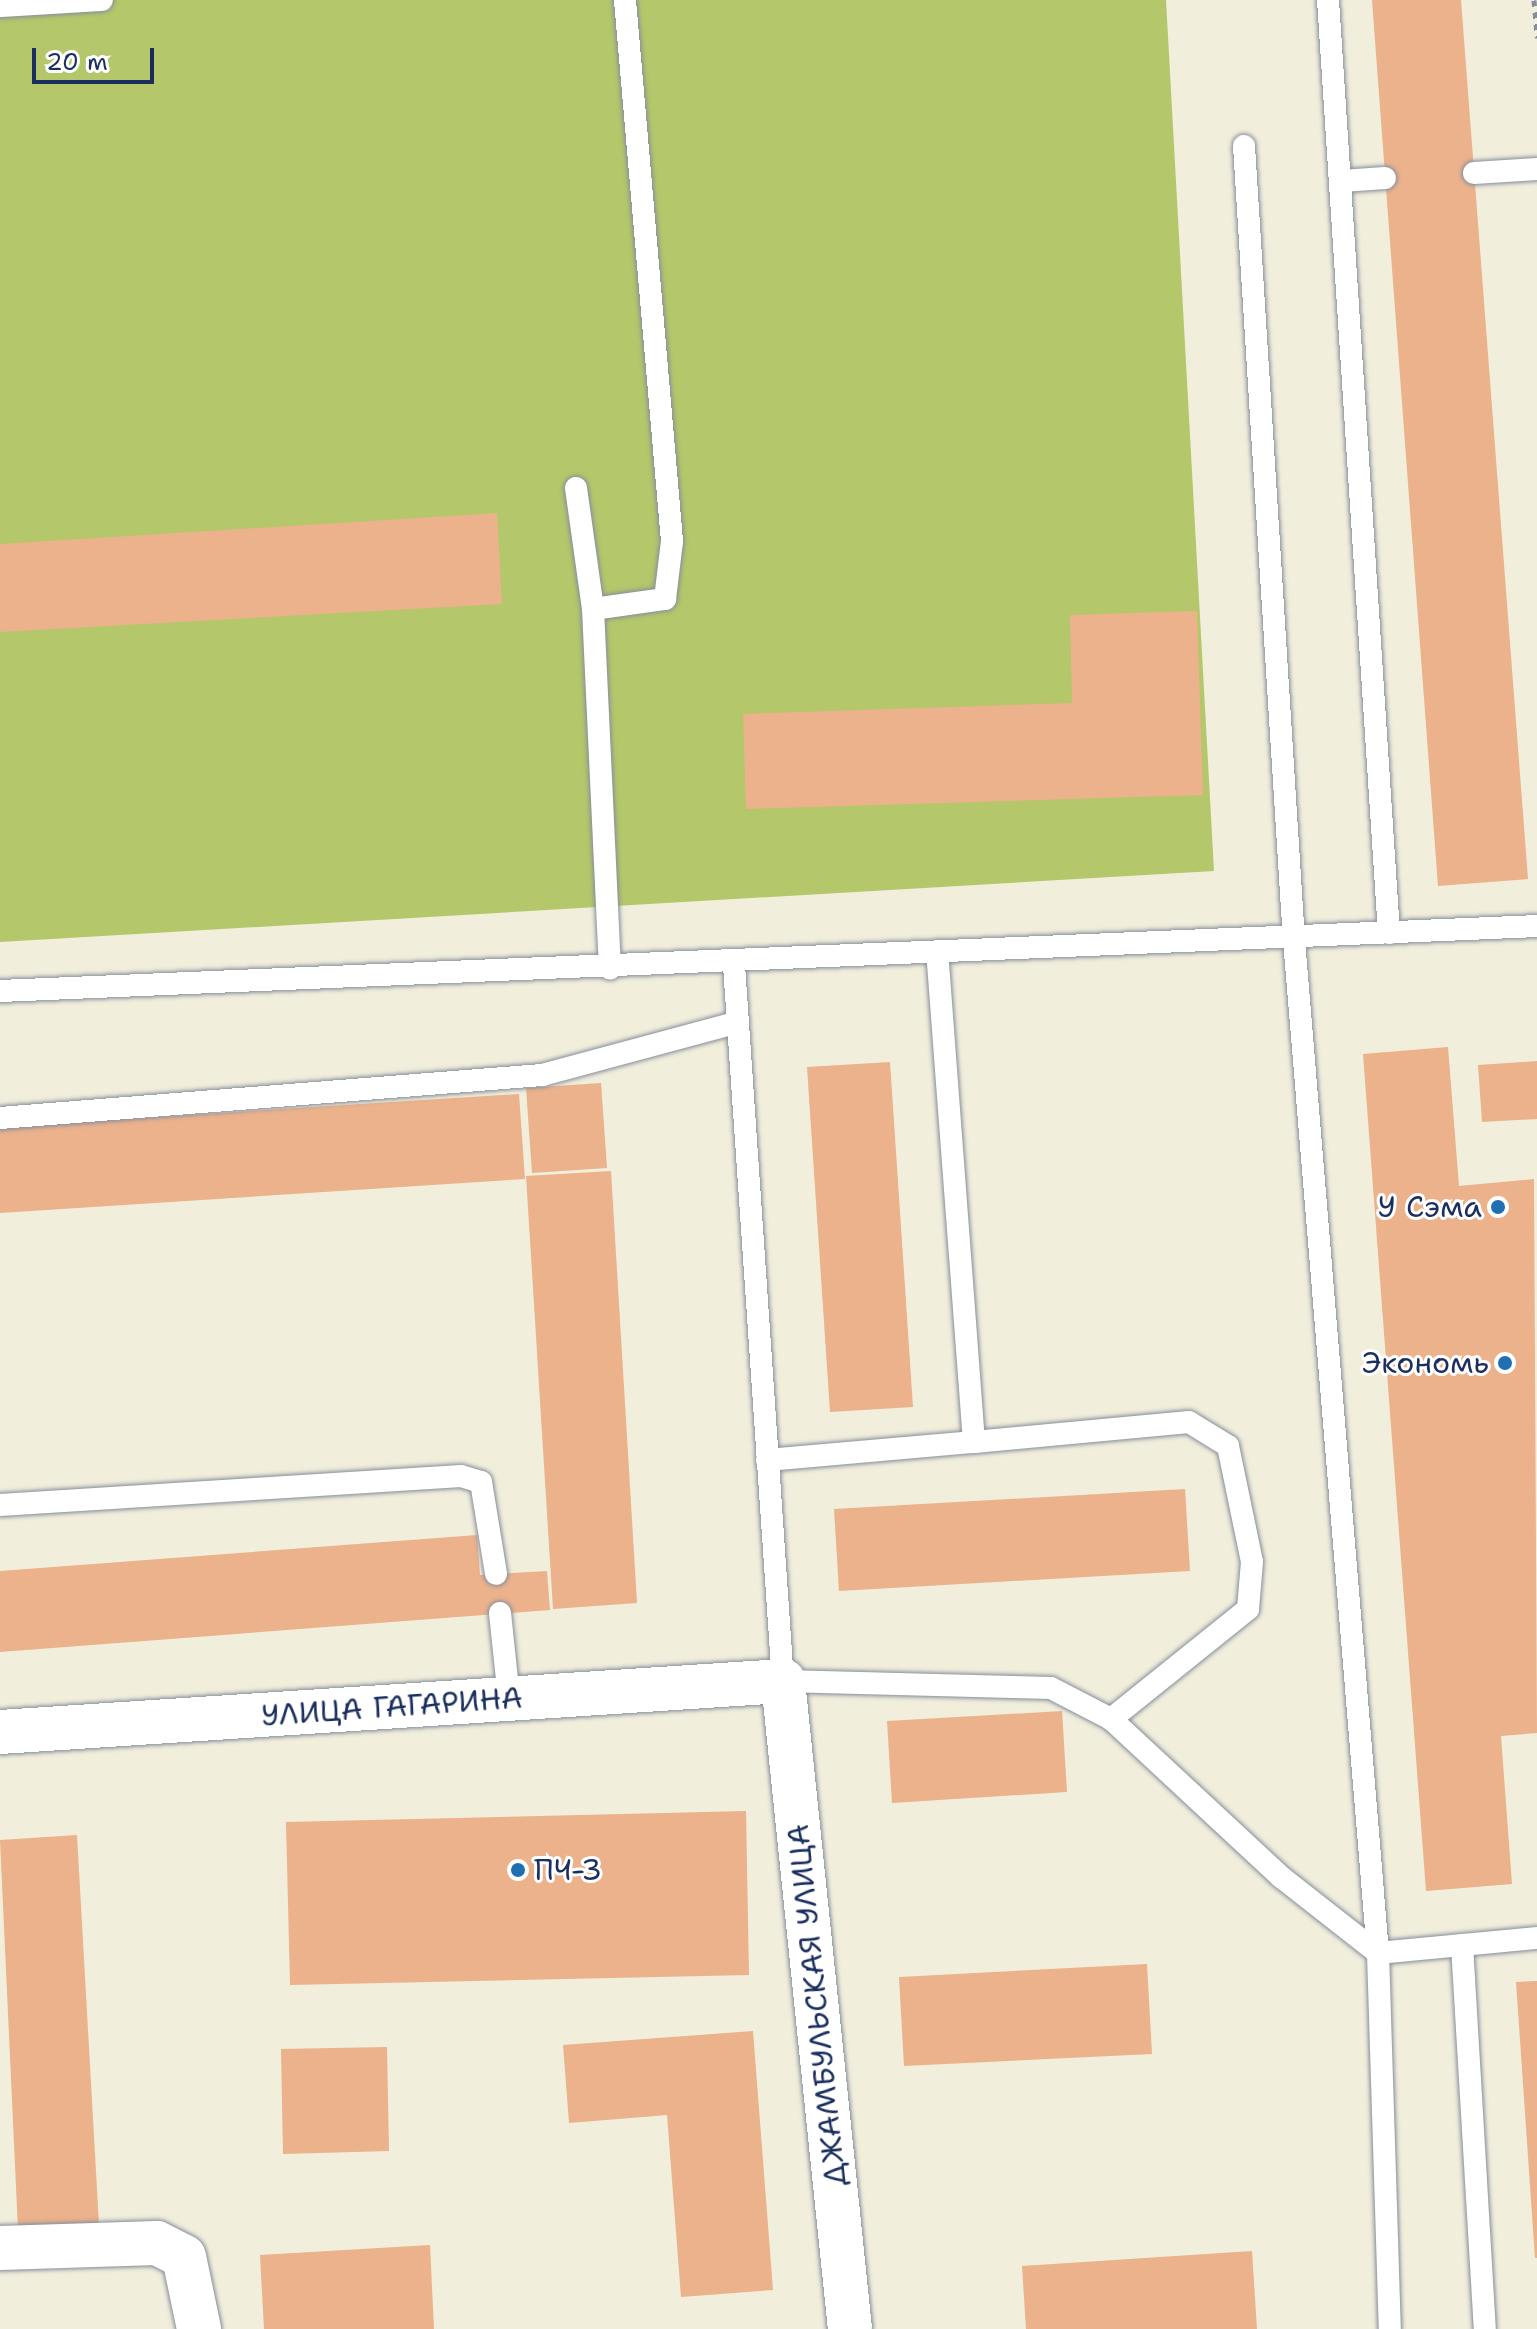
<!DOCTYPE html>
<html>
<head>
<meta charset="utf-8">
<style>
	body { margin:0 }
	#map { position:relative; width:1537px; height:2329px; overflow:hidden; background:#f1eedb; font-family:"Shantell Sans",sans-serif }
	div>[style] { position:absolute }
	[style*='--x'] { left:calc(var(--x)*1px); top:calc(var(--y)*1px); width:calc(var(--w)*1px); rotate:calc(var(--a)*1deg) }
	.green>* { inset:0; background:#b4c76a }
	.building>* { inset:0; background:#ebb28c }
	.path>* { height:5px; margin-top:-2.5px; transform-origin:0; background:repeating-linear-gradient(90deg,#868e9c 0 6px,transparent 0 12px) }
	.roads { filter:drop-shadow(0 0 2px #868e9c) drop-shadow(0 0 2px #868e9c) }
	.lane>* { height:22px; margin:-11px; padding:0 11px; transform-origin:11px; border-radius:11px; background:#fff }
	.street>* { height:44px; margin:-22px; padding:0 22px; transform-origin:22px; border-radius:22px; background:#fff }
	.dots>* { width:22px; height:22px; translate:-50% -50%; box-sizing:border-box; border:4px solid #fff; border-radius:50% }
	span { translate:-50% -50%; white-space:nowrap; text-align:center; line-height:1.15; -webkit-text-stroke:6px #fff; paint-order:stroke }
	.poi-label { font-size:30px; color:#1b2f5e }
	.right { translate:-100% -50%; text-align:right }
	.left { translate:0 -50%; text-align:left }
	.street-label { font-size:30px; color:#1b2f5e }
	.scale { position:absolute; left:32px; top:48px; width:122px; height:36px; box-sizing:border-box; border:4px solid #1b2f5e; border-top:0; padding-left:10px; font-size:24px; line-height:28px; white-space:nowrap; color:#1b2f5e; -webkit-text-stroke:6px #fff; paint-order:stroke }
</style>
</head>
<body>
<div id="map">
	<div class="green">
		<i style="clip-path:polygon(0 0,1166px 0,1214px 871px,0 942px)"></i>
	</div>
	<div class="building">
		<i style="clip-path:polygon(1372px 0,1461px 0,1528px 879px,1438px 886px)"></i>
		<i style="clip-path:polygon(497px 513px,502px 604px,0 632px,0 544px)"></i>
		<i style="clip-path:polygon(1197px 611px,1203px 795px,746px 809px,743px 714px,1072px 703px,1070px 615px)"></i>
		<i style="clip-path:polygon(1448px 1047px,1459px 1186px,1534px 1179px,1537px 1733px,1501px 1736px,1512px 1884px,1426px 1891px,1363px 1054px)"></i>
		<i style="clip-path:polygon(1537px 1061px,1537px 1119px,1482px 1122px,1478px 1065px)"></i>
		<i style="clip-path:polygon(890px 1062px,913px 1407px,830px 1412px,807px 1067px)"></i>
		<i style="clip-path:polygon(601px 1083px,607px 1168px,532px 1173px,526px 1088px)"></i>
		<i style="clip-path:polygon(519px 1094px,525px 1179px,0 1213px,0 1127px)"></i>
		<i style="clip-path:polygon(611px 1171px,637px 1603px,553px 1609px,526px 1176px)"></i>
		<i style="clip-path:polygon(1185px 1489px,1190px 1571px,839px 1591px,834px 1509px)"></i>
		<i style="clip-path:polygon(477px 1535px,480px 1575px,547px 1571px,550px 1610px,0 1652px,0 1571px)"></i>
		<i style="clip-path:polygon(1062px 1711px,1067px 1792px,892px 1803px,887px 1721px)"></i>
		<i style="clip-path:polygon(746px 1811px,749px 1975px,290px 1985px,286px 1822px)"></i>
		<i style="clip-path:polygon(77px 1835px,99px 2225px,18px 2230px,0 1840px)"></i>
		<i style="clip-path:polygon(1147px 1964px,1152px 2054px,904px 2066px,899px 1977px)"></i>
		<i style="clip-path:polygon(1537px 1981px,1537px 2258px,1535px 2258px,1516px 1982px)"></i>
		<i style="clip-path:polygon(753px 2031px,773px 2290px,681px 2297px,667px 2115px,569px 2123px,563px 2045px)"></i>
		<i style="clip-path:polygon(387px 2047px,389px 2151px,283px 2154px,281px 2049px)"></i>
		<i style="clip-path:polygon(430px 2245px,434px 2329px,264px 2329px,260px 2255px)"></i>
		<i style="clip-path:polygon(1252px 2251px,1257px 2329px,1026px 2329px,1022px 2266px)"></i>
	</div>
	<div class="path">
		<i style="--x:1534;--y:0;--w:38;--a:85"></i>
	</div>
	<div class="roads">
		<div class="lane">
			<i style="--x:1328;--y:0;--w:935;--a:86.26"></i>
			<i style="--x:0;--y:6;--w:102;--a:-3.4"></i>
			<i style="--x:1244;--y:146;--w:796;--a:86.4"></i>
			<i style="--x:1294;--y:940;--w:1016;--a:85.26"></i>
			<i style="--x:1378;--y:1953;--w:160;--a:-5.4"></i>
			<i style="--x:1474;--y:173;--w:63;--a:-3.6"></i>
			<i style="--x:1342;--y:181;--w:43;--a:-4"></i>
			<i style="--x:576;--y:488;--w:122;--a:82"></i>
			<i style="--x:593;--y:609;--w:360;--a:87.3"></i>
			<i style="--x:593;--y:609;--w:73;--a:-7.9"></i>
			<i style="--x:665;--y:599;--w:58;--a:-83.1"></i>
			<i style="--x:672;--y:541;--w:543;--a:-94.97"></i>
			<i style="--x:734;--y:965;--w:718;--a:86.09"></i>
			<i style="--x:783;--y:1681;--w:268;--a:1.5"></i>
			<i style="--x:1051;--y:1688;--w:68;--a:27.3"></i>
			<i style="--x:1111;--y:1719;--w:232;--a:42.9"></i>
			<i style="--x:1281;--y:1877;--w:123;--a:38.1"></i>
			<i style="--x:1378;--y:1953;--w:376;--a:88.2"></i>
			<i style="--x:0;--y:991;--w:1538;--a:-2.42"></i>
			<i style="--x:0;--y:1118;--w:544;--a:-4.54"></i>
			<i style="--x:542;--y:1075;--w:200;--a:-15.1"></i>
			<i style="--x:974;--y:1442;--w:216;--a:-5.3"></i>
			<i style="--x:1189;--y:1422;--w:46;--a:31.6"></i>
			<i style="--x:1228;--y:1446;--w:118;--a:78.3"></i>
			<i style="--x:1252;--y:1562;--w:47;--a:94.9"></i>
			<i style="--x:1248;--y:1609;--w:176;--a:141.2"></i>
			<i style="--x:767;--y:1460;--w:208;--a:-5"></i>
			<i style="--x:974;--y:1442;--w:489;--a:-94.3"></i>
			<i style="--x:0;--y:1505;--w:462;--a:-3.6"></i>
			<i style="--x:461;--y:1476;--w:21;--a:17"></i>
			<i style="--x:481;--y:1482;--w:93;--a:80.7"></i>
			<i style="--x:500;--y:1613;--w:86;--a:84"></i>
			<i style="--x:1462;--y:1945;--w:385;--a:86.6"></i>
		</div>
		<div class="street">
			<i style="--x:0;--y:1732;--w:785;--a:-3.73"></i>
			<i style="--x:783;--y:1681;--w:651;--a:84.1"></i>
			<i style="--x:0;--y:2248;--w:157;--a:-1.8"></i>
			<i style="--x:157;--y:2243;--w:30;--a:27"></i>
			<i style="--x:184;--y:2257;--w:74;--a:78.2"></i>
		</div>
	</div>
	<div class="dots">
		<i style="left:1498px;top:1207px;background:#1f6fb2"></i>
		<i style="left:1505px;top:1363px;background:#1f6fb2"></i>
		<i style="left:518px;top:1870px;background:#1f6fb2"></i>
	</div>
	<div class="poi-label">
		<span class="right" style="left:1482px;top:1207px">У Сэма</span>
		<span class="right" style="left:1489px;top:1363px">Экономь</span>
		<span class="left" style="left:534px;top:1870px">ПЧ-3</span>
	</div>
	<div class="street-label">
		<span style="left:392px;top:1707px;rotate:-4deg">УЛИЦА ГАГАРИНА</span>
		<span style="left:817px;top:2005px;rotate:-96deg">ДЖАМБУЛЬСКАЯ УЛИЦА</span>
	</div>
	<div class="scale">20 m</div>
</div>
</body>
</html>
